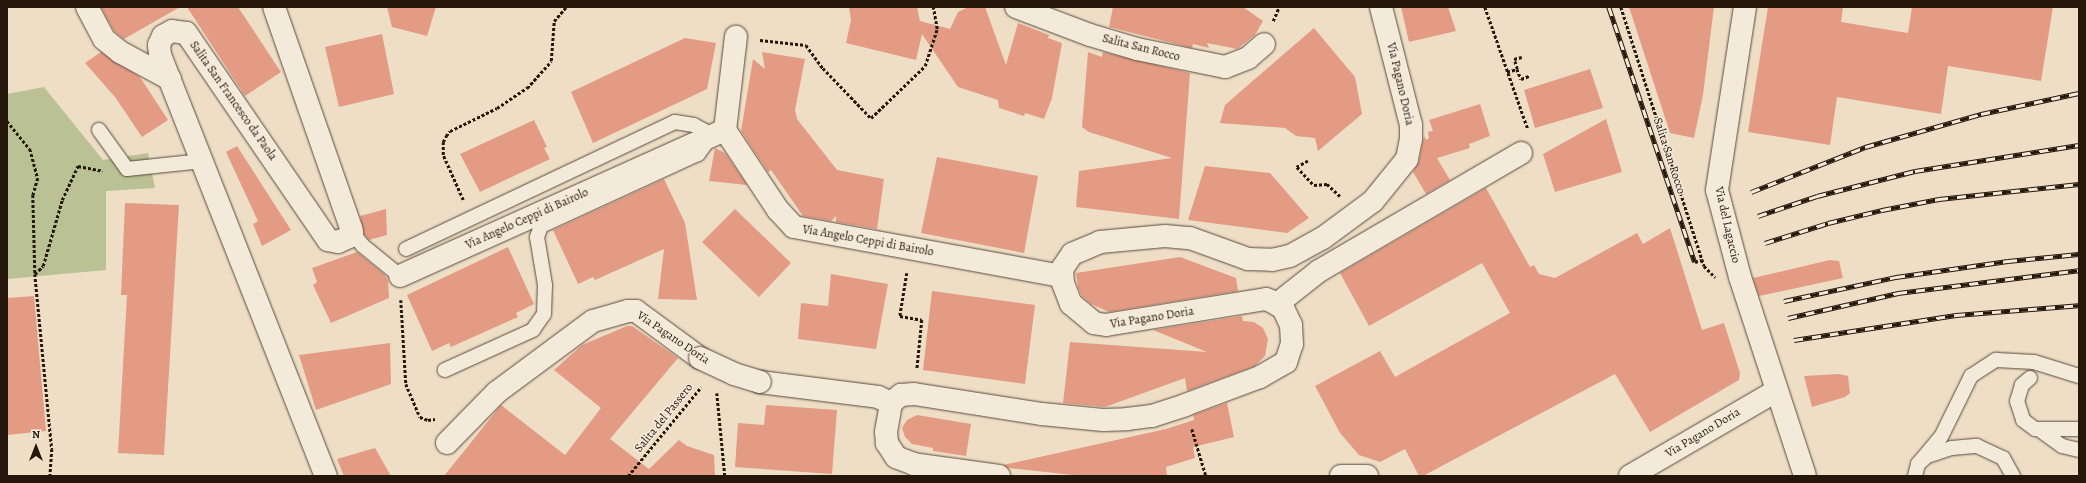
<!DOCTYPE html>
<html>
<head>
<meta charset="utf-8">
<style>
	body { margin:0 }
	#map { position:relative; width:2086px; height:483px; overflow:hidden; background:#eedec6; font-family:Alegreya,serif }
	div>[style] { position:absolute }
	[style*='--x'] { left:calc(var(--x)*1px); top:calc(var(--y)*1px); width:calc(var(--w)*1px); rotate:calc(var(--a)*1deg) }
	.green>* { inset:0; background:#bac194 }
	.building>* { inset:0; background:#e49b84 }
	.path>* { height:2.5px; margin-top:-1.25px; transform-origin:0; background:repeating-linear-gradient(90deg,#25170b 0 3px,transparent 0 5px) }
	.roads { filter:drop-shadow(0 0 1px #57493a) drop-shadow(0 0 1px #57493a) }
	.service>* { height:14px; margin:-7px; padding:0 7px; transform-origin:7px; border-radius:7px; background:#f4eada }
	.minor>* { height:22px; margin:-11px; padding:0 11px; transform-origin:11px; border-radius:11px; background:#f4eada }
	.rail>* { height:4.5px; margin-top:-2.25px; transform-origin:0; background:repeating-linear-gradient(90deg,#f4eada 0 9px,#25170b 0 18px); box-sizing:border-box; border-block:1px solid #25170b }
	.bridges { filter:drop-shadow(0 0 1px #57493a) drop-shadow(0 0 1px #57493a) }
	.minor-bridge>* { height:22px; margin:-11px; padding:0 11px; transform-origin:11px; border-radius:11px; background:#f4eada }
	span { translate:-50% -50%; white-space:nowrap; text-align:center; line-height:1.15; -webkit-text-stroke:3px #f4eada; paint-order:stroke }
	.street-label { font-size:12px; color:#25170b }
	.frame { position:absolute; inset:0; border:8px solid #25170b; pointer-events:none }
	.north { position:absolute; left:16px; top:427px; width:40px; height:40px; -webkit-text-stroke:3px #f4eada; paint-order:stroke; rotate:0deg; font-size:11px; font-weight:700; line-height:16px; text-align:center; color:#25170b }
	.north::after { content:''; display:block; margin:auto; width:14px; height:18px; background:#25170b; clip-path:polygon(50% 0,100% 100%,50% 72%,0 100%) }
</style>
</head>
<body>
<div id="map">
	<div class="green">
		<i style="clip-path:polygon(44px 87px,103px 160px,148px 153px,155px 188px,106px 191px,106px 270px,7px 279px,7px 94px)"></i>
	</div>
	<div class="building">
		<i style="clip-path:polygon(101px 7px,180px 7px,124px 39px,114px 31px)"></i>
		<i style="clip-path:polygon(187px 7px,238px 7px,281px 72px,245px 96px)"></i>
		<i style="clip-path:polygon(387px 7px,436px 7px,427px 36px,392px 27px)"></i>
		<i style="clip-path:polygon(849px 7px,917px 7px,920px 21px,950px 29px,958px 12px,968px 7px,985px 7px,1006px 65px,1018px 23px,1049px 35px,1048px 38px,1062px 43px,1052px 98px,1044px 119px,1025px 113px,1024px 116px,999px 108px,998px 100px,958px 87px,922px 34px,916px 60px,846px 43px,851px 20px)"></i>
		<i style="clip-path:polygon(1113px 7px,1243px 7px,1263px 21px,1255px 35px,1237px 49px,1207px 43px,1209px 48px,1193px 44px,1192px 48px,1109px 27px)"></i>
		<i style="clip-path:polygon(1401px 7px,1448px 7px,1456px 31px,1409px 42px)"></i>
		<i style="clip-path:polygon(1629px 7px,1714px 7px,1703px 95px,1694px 138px,1670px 133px)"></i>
		<i style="clip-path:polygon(1768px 7px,1843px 7px,1841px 22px,1908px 33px,1912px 7px,2053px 7px,2041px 81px,1948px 66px,1941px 114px,1837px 97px,1830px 145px,1748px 132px)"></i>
		<i style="clip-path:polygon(1314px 28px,1355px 77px,1362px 114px,1318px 151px,1315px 138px,1296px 136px,1285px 128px,1220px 123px,1225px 105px)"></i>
		<i style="clip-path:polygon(382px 34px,394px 94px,339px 107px,325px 47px)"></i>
		<i style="clip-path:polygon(685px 38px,716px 43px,707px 89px,593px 143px,571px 92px)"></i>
		<i style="clip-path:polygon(101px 52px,140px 77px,168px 120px,142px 137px,115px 97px,85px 63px)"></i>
		<i style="clip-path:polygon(762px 52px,805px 59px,795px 110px,797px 119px,837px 170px,884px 179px,877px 229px,836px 222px,836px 216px,831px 221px,803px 216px,771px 170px,768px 172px,741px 131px,753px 59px,765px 69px)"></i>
		<i style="clip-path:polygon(1088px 52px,1102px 57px,1103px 52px,1190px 73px,1179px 219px,1076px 207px,1079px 171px,1172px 158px,1089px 132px,1082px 127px)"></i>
		<i style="clip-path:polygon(1590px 69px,1603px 108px,1535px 128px,1524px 90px)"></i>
		<i style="clip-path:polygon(1480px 104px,1490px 136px,1469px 144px,1470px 148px,1437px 158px,1450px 180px,1426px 194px,1413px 172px,1419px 161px,1424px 136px,1426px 140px,1429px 138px,1428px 132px,1433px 131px,1429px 120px)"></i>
		<i style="clip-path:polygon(1606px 119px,1622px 172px,1555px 192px,1543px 154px)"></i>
		<i style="clip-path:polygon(534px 120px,547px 147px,544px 148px,550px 159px,480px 192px,460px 154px)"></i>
		<i style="clip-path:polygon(237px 146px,291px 230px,262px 246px,253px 224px,258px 221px,226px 152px)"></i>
		<i style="clip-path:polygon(715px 148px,725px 153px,747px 185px,709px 181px)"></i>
		<i style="clip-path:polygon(937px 157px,1038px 176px,1024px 253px,921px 233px)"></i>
		<i style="clip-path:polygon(1205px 166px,1270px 173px,1309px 218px,1287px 233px,1188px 220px)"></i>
		<i style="clip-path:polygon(664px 179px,685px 223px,697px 300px,658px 299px,664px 249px,595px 280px,593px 277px,578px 284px,553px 230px)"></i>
		<i style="clip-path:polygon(1486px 188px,1530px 267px,1534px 265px,1539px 274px,1555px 278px,1637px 233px,1643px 244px,1670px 228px,1702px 330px,1724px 323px,1740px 373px,1739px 380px,1650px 432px,1615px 374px,1423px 476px,1419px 476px,1405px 449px,1380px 462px,1359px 455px,1340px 433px,1315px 386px,1380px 351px,1395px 377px,1510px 313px,1482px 263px,1369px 326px,1340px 273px)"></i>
		<i style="clip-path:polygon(125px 203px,179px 205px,164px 455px,118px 453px,127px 295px,121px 295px)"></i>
		<i style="clip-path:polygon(386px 209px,387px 235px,369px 240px,364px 234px,360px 216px)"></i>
		<i style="clip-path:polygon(735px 209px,791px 263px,759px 297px,702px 242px)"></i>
		<i style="clip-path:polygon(508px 247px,534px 304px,516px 313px,518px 317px,451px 347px,449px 343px,432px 351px,407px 295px)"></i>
		<i style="clip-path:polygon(357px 252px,384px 274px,388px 280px,389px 298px,331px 323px,313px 285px,317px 282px,312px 268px)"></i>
		<i style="clip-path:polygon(1180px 257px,1236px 278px,1238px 291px,1109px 312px,1091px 304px,1082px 296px,1078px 287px,1076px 273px)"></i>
		<i style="clip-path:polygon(1830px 260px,1839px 261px,1843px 278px,1759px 296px,1753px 278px)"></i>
		<i style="clip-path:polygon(831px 274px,888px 284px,876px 349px,798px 339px,801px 303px,828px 306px)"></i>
		<i style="clip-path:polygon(932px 291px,1035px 305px,1025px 384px,923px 370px)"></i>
		<i style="clip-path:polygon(34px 296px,46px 431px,7px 435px,7px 298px)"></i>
		<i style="clip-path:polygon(1242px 316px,1243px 321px,1254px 322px,1263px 328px,1268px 339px,1265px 356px,1255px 366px,1187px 391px,1185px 378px,1105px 407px,1063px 403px,1070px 342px,1207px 352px,1153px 330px)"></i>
		<i style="clip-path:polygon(627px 326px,632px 326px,678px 358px,610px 439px,649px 469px,679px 440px,687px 446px,714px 455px,715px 476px,444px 476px,501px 405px,565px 455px,601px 408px,554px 370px,582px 345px)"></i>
		<i style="clip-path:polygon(390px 343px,391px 384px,316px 410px,299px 355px)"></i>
		<i style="clip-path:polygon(1839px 374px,1848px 376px,1850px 393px,1845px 397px,1812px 407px,1804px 376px)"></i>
		<i style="clip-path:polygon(1227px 403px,1234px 437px,1193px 447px,1195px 458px,1166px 467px,1167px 476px,1082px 476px,1008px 468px,1003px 465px,1166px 429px,1194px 420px,1193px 415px)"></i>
		<i style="clip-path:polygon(766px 405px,837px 410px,832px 474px,735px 467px,738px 423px,764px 425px)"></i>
		<i style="clip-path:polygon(917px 415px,971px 424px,966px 456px,933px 451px,933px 448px,912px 444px,905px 437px,902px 428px,907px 420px)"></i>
		<i style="clip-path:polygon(375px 448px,391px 476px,344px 476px,337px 459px)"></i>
	</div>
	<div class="path">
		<i style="--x:1485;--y:7;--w:129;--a:70.6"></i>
		<i style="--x:1621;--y:7;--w:272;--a:72.2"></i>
		<i style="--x:1704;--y:266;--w:16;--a:45"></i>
		<i style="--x:1273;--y:21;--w:15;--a:-67"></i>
		<i style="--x:760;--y:40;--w:46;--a:6.2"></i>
		<i style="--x:806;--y:45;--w:29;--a:54"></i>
		<i style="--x:823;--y:68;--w:69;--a:46.2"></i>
		<i style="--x:871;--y:118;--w:75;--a:-43.9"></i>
		<i style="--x:925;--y:66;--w:39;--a:-72"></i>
		<i style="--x:937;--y:29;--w:22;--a:-100"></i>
		<i style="--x:1517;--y:69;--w:10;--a:-107"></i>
		<i style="--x:1514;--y:59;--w:8;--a:-14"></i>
		<i style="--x:1507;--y:72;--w:10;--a:-17"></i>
		<i style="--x:1517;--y:69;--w:11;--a:68"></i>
		<i style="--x:1521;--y:79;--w:9;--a:-21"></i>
		<i style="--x:7;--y:121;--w:36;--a:51"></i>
		<i style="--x:30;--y:149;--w:30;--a:75"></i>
		<i style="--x:38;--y:178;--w:18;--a:106"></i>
		<i style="--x:33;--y:195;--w:79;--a:88.5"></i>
		<i style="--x:35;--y:274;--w:11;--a:-45"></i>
		<i style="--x:43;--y:266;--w:69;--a:-73.9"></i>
		<i style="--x:62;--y:200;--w:38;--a:-65"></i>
		<i style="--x:78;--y:166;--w:25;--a:11"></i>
		<i style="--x:1308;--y:161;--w:13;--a:151"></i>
		<i style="--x:1297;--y:167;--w:25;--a:47"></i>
		<i style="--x:1314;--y:185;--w:13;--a:-4"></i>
		<i style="--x:1327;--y:184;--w:18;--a:43"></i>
		<i style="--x:463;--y:200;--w:49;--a:-114"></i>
		<i style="--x:443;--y:155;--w:13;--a:-90"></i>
		<i style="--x:443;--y:142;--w:7;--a:-63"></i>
		<i style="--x:446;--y:136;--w:6;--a:-51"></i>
		<i style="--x:450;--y:131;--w:52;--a:-26.1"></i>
		<i style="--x:497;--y:108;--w:36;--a:-34"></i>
		<i style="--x:527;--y:88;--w:36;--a:-48"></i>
		<i style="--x:551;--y:61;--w:40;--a:-85.7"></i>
		<i style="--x:554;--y:21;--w:18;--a:-49"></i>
		<i style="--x:1695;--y:262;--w:7;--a:-16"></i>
		<i style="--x:907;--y:273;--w:44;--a:99.2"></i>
		<i style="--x:900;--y:316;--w:22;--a:10"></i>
		<i style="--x:922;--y:320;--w:50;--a:95.7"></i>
		<i style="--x:35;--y:274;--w:176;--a:84.5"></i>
		<i style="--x:52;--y:449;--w:27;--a:94"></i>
		<i style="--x:401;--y:300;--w:84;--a:86.6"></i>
		<i style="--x:406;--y:384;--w:36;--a:67"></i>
		<i style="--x:420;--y:417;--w:9;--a:21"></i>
		<i style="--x:428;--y:420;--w:7;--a:-8"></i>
		<i style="--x:717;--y:393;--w:83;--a:84.5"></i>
		<i style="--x:1192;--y:429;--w:49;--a:73.4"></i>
		<i style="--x:628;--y:476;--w:115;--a:-50.6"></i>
	</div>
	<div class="roads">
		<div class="service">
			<i style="--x:99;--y:130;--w:48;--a:54.3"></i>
			<i style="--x:127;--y:169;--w:76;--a:-6"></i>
			<i style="--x:352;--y:232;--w:16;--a:52"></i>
			<i style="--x:362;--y:245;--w:49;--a:39.2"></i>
			<i style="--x:406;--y:249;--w:297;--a:-25.3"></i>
			<i style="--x:675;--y:122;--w:19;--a:9"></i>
			<i style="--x:694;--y:125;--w:21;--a:29"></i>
			<i style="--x:712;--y:135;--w:24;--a:126"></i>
			<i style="--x:698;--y:154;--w:173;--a:155.4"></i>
			<i style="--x:541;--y:226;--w:12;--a:110"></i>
			<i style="--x:537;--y:237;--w:49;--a:80.5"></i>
			<i style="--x:545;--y:285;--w:29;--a:92"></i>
			<i style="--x:544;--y:314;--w:19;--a:125"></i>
			<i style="--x:533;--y:330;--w:97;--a:155.6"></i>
			<i style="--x:2030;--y:378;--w:11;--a:139"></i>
			<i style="--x:2022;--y:385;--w:17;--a:107"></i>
			<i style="--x:2017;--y:401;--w:20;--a:72"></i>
			<i style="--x:2023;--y:420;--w:15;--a:37"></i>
			<i style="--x:2035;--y:429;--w:44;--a:0"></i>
			<i style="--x:2040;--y:430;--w:27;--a:36"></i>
			<i style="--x:2062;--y:446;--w:17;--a:13"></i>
			<i style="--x:1918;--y:464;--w:35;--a:-50"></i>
			<i style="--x:1941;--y:437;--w:68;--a:-63.8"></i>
			<i style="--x:1971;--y:376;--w:30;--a:-33"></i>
			<i style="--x:1996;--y:360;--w:38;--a:3"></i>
			<i style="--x:2034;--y:362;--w:47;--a:17.3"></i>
			<i style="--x:1915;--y:476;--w:12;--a:-76"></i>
			<i style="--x:1918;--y:464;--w:12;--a:-42"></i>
			<i style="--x:1927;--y:456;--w:26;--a:-18"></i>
			<i style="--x:1952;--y:448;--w:25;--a:-5"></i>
			<i style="--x:1977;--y:446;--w:29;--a:25"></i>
			<i style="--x:2003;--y:458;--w:21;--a:61"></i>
		</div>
		<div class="minor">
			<i style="--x:87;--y:7;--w:36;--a:62"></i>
			<i style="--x:104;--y:39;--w:21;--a:39"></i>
			<i style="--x:120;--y:52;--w:57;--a:28.4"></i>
			<i style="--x:274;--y:7;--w:234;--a:70.8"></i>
			<i style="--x:351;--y:228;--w:4;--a:76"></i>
			<i style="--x:352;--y:232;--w:6;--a:121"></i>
			<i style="--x:349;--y:237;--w:12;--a:156"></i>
			<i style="--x:338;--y:242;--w:10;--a:-169"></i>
			<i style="--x:328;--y:240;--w:251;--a:-124.4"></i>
			<i style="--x:186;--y:33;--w:14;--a:-172"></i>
			<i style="--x:172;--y:31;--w:10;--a:151"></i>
			<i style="--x:163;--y:36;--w:10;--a:114"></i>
			<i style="--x:159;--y:45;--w:10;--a:84"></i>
			<i style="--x:160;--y:55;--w:453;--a:68.5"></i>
			<i style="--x:1016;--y:7;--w:79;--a:20.7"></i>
			<i style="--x:1090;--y:35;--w:49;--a:16.6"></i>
			<i style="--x:1137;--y:49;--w:90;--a:11.6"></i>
			<i style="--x:1225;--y:67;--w:25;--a:-21"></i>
			<i style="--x:1248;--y:58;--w:21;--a:-41"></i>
			<i style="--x:1745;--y:7;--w:185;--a:98.7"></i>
			<i style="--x:1717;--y:190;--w:90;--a:75.2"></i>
			<i style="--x:1740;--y:277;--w:209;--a:71.9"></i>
			<i style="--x:725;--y:130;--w:94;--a:-83.3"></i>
			<i style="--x:400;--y:276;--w:356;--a:-24.2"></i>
			<i style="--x:725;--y:130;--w:96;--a:56.5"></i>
			<i style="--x:778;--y:210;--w:23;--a:47"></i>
			<i style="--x:794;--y:227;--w:271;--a:10.4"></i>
			<i style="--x:1277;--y:304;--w:53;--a:-38.2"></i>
			<i style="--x:1319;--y:271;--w:234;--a:-30.3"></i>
			<i style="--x:760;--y:382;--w:119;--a:7.2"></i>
			<i style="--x:878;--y:397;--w:14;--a:25"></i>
			<i style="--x:447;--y:443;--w:71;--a:-45.6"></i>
			<i style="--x:497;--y:392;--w:119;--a:-36.5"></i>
			<i style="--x:593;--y:321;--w:36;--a:-16"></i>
			<i style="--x:628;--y:311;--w:8;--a:0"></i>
			<i style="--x:636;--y:311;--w:79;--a:36.3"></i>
			<i style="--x:999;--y:476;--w:86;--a:-172"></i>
			<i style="--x:914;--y:464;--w:19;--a:-159"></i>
			<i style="--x:896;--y:457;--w:17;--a:-123"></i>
			<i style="--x:887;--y:443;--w:11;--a:-95"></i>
			<i style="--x:886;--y:432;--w:29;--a:-80"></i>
			<i style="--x:891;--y:403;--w:13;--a:-39"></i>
			<i style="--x:901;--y:395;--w:13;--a:-4"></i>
			<i style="--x:914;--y:394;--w:130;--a:8.9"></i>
			<i style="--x:1042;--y:414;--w:61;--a:5.6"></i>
			<i style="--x:1103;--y:420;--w:24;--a:-2"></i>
			<i style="--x:1127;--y:419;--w:25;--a:-7"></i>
			<i style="--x:1152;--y:416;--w:35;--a:-18"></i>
			<i style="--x:1185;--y:405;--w:80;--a:-20.5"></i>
			<i style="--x:1260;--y:377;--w:30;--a:-30"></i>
			<i style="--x:1286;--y:362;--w:19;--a:-72"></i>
			<i style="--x:1292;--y:344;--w:19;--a:-93"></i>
			<i style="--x:1291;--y:325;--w:19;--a:-115"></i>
			<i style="--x:1283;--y:308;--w:14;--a:-150"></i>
			<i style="--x:1271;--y:301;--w:5;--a:-158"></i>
			<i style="--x:1266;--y:299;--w:162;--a:170.8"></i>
			<i style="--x:1106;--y:325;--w:12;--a:-171"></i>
			<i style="--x:1094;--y:323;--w:30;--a:-140"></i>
			<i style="--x:1071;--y:304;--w:22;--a:-111"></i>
			<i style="--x:1063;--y:283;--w:14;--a:-94"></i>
			<i style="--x:1062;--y:269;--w:18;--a:-56"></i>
			<i style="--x:1072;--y:254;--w:30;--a:-23"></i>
			<i style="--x:1100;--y:242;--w:65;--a:-5.3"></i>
			<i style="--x:1165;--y:236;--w:25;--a:5"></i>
			<i style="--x:1190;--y:238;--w:62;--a:19.9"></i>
			<i style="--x:1248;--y:259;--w:24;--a:2"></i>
			<i style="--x:1272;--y:260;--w:18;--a:-13"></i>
			<i style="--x:1290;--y:256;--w:38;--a:-29"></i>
			<i style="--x:1323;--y:238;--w:62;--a:-36.5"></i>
			<i style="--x:1373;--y:201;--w:54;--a:-51"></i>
			<i style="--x:1407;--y:159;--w:20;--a:-79"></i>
			<i style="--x:1411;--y:139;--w:14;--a:-90"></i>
			<i style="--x:1411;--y:125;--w:122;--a:-104.3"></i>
			<i style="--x:1341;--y:476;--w:26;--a:0"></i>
			<i style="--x:1630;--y:476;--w:169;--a:-30.2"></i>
		</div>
	</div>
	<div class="rail">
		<i style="--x:1609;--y:7;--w:269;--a:71.4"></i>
		<i style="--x:1751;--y:192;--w:123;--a:-21.5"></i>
		<i style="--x:1865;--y:147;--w:121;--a:-15.9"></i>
		<i style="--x:1981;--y:114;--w:100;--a:-12.1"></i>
		<i style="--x:1758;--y:216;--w:62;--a:-18.7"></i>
		<i style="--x:1817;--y:196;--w:101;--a:-14.3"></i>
		<i style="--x:1915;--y:171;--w:166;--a:-9"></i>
		<i style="--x:1765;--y:243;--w:66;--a:-17.6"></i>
		<i style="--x:1828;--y:223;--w:56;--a:-13.5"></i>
		<i style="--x:1882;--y:210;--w:58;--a:-10.9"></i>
		<i style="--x:1939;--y:199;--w:141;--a:-6.1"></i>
		<i style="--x:1784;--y:301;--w:115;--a:-12.1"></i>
		<i style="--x:1896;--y:277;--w:113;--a:-8.1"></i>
		<i style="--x:2008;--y:261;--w:71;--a:-5.6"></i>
		<i style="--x:1788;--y:318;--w:113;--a:-12.8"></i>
		<i style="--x:1898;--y:293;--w:182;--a:-7.2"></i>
		<i style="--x:1794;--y:340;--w:164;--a:-8.8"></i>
		<i style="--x:1956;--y:315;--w:123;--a:-4.6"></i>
	</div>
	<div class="bridges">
		<div class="minor-bridge">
			<i style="--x:700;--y:358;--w:38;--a:25"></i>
			<i style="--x:734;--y:374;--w:27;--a:17"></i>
		</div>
	</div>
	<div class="street-label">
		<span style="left:1141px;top:48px;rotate:14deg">Salita San Rocco</span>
		<span style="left:1400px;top:84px;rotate:77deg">Via Pagano Doria</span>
		<span style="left:233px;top:101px;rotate:55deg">Salita San Francesco da Paola</span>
		<span style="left:1669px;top:156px;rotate:72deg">Salita San Rocco</span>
		<span style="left:527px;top:219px;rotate:-24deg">Via Angelo Ceppi di Bairolo</span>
		<span style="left:1727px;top:225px;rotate:77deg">Via del Lagaccio</span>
		<span style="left:868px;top:241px;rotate:10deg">Via Angelo Ceppi di Bairolo</span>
		<span style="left:1152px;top:318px;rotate:-9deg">Via Pagano Doria</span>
		<span style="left:673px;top:338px;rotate:34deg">Via Pagano Doria</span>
		<span style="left:664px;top:418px;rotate:-51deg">Salita del Passero</span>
		<span style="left:1703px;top:433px;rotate:-31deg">Via Pagano Doria</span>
	</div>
	<div class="frame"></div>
	<div class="north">N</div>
</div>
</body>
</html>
